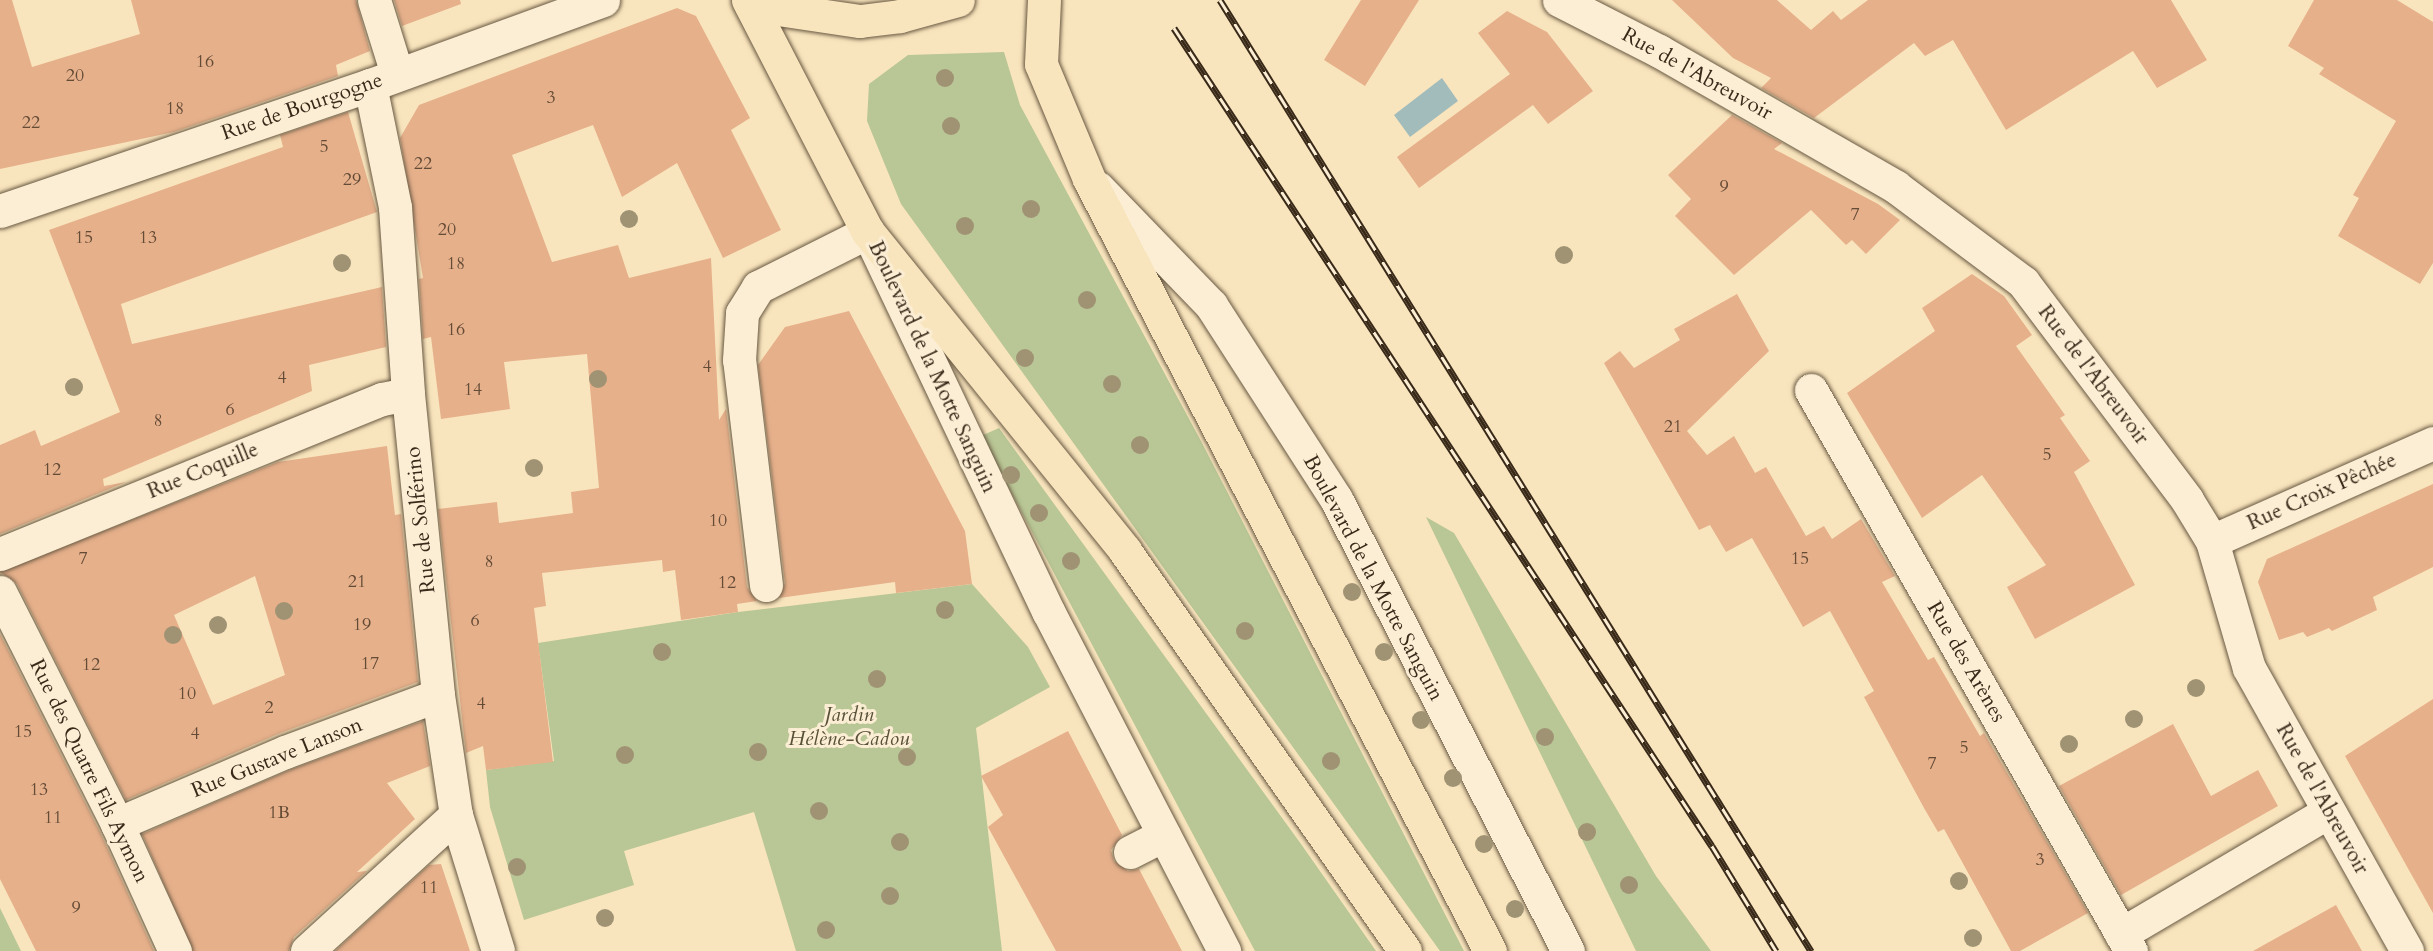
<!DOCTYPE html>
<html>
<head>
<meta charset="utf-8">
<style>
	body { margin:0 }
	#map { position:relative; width:2433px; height:951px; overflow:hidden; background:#f9e5bd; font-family:Cardo,serif }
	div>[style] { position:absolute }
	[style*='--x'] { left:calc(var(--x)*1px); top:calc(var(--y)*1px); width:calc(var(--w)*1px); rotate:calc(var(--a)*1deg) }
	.green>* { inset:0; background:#b9c695 }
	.water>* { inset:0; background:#a2bcbb }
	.building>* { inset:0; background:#e6b08b }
	.roads { filter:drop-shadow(0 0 2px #685842) drop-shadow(0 0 2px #685842) }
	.minor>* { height:33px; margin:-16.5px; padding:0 16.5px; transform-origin:16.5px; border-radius:16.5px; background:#fbeed4 }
	.major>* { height:33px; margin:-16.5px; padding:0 16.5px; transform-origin:16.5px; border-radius:16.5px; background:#f9e5bd }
	.rail>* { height:7px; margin-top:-3.5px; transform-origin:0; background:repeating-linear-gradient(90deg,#fbeed4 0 14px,#382919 0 28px); box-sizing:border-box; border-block:2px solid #382919 }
	.trees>* { width:18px; height:18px; margin:-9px; border-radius:50%; background:#a09374 }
	span { translate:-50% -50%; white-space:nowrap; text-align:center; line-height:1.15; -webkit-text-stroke:6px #fbeed4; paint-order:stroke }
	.number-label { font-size:18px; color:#644b36 }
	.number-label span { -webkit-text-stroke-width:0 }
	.street-label { font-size:21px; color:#382919 }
	.park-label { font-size:21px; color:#585038; font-style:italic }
</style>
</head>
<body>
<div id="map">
	<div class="green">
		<i style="clip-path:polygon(1004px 52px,1020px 105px,1201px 441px,1464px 951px,1440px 951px,901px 204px,867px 121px,869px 84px,908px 55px)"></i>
		<i style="clip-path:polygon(999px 428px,1301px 844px,1376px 951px,1255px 951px,981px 436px)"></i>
		<i style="clip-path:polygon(1426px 517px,1454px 533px,1656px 876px,1711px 951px,1636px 951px)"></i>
		<i style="clip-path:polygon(972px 584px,1028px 647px,1050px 687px,976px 728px,1002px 951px,796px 951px,754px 812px,624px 851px,634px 885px,524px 920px,490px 807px,486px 770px,554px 761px,538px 643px,738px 612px)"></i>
		<i style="clip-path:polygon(0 908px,21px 951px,0 951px)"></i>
	</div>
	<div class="water">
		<i style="clip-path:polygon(1442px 78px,1458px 101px,1410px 137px,1394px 115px)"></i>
	</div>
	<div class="building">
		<i style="clip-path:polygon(0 0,12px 0,32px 67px,140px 34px,131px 0,356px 0,370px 51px,336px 65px,338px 76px,174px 132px,0 169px)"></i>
		<i style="clip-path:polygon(394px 0,460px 0,461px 4px,402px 26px)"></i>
		<i style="clip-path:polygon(1361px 0,1419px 0,1365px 86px,1324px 60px)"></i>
		<i style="clip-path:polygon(1672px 0,1777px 0,1811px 30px,1833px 11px,1841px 20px,1868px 0,2171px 0,2207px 60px,2157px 88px,2133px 51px,2006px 130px,1953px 40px,1925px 56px,1914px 43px,1814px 118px,1761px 88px,1771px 78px,1733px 58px)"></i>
		<i style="clip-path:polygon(2314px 0,2397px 0,2433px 22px,2433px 263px,2420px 284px,2338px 236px,2359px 198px,2353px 195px,2396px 121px,2319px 74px,2324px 68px,2288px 46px)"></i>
		<i style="clip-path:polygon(677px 8px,696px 16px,750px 118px,731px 130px,781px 230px,723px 258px,677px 163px,622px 197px,593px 125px,512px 155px,552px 262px,618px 245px,629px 278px,711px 258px,719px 420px,726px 409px,747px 587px,757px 601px,737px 604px,738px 612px,681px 620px,675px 570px,663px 572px,662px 560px,542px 573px,546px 606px,534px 608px,553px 762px,486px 770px,483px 746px,466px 753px,438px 509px,497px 502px,499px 523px,573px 513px,571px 492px,599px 488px,587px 354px,504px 362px,510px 409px,441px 419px,431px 337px,423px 339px,419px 279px,423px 278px,400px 138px,419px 105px)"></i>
		<i style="clip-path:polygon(1507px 11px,1547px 32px,1593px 91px,1548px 124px,1533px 105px,1419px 188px,1397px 157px,1510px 74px,1478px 33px)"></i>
		<i style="clip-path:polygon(348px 112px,377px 212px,121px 304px,132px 344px,382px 287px,386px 347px,309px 365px,312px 391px,103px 479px,104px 486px,126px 482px,0 534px,0 445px,35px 430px,41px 446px,120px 412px,49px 230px,283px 147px,280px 135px)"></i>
		<i style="clip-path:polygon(1732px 115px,1782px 143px,1774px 149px,1878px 204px,1900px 220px,1866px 254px,1852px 240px,1846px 245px,1811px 210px,1734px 275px,1675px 216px,1691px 199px,1668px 175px)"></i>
		<i style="clip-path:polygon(1972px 274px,2004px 296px,2032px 335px,2016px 346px,2065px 415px,2060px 418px,2090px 461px,2074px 472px,2135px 585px,2035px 639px,2007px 587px,2046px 565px,1982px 475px,1922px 518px,1847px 393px,1935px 331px,1922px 308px)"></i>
		<i style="clip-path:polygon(1737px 294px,1769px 351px,1687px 431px,1707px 455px,1734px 436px,1755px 473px,1766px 467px,1806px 536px,1824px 526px,1832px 539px,1861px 519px,1895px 576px,1882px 582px,1928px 660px,1934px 657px,1980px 736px,1984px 733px,2088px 913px,2020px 951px,2011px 951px,1944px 829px,1938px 832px,1924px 808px,1864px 697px,1874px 691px,1830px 611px,1803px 627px,1752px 538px,1726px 552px,1710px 525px,1699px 530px,1604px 363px,1620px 351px,1634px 368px,1680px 340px,1674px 329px)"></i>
		<i style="clip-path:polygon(849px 311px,965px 531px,972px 584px,896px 593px,895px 582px,779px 598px,785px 583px,758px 365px,785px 327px)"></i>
		<i style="clip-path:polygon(evenodd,387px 446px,395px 515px,401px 514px,418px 682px,278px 734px,126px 800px,17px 584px,0 572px,278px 462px,387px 446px,255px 576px,285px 675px,213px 705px,174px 615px,255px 576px)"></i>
		<i style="clip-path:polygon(2433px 484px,2433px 567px,2373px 597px,2377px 610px,2332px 631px,2329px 628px,2307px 637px,2303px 632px,2279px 640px,2258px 582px,2267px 559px)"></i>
		<i style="clip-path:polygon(0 634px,100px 832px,154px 951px,36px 951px,0 879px)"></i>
		<i style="clip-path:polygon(2433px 699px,2433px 913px,2345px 756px)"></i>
		<i style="clip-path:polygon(423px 721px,430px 766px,387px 783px,415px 819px,357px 872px,367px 871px,294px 937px,289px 951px,193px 951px,142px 834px,292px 769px)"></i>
		<i style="clip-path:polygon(2173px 724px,2211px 796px,2258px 770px,2278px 806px,2121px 895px,2059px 786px)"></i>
		<i style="clip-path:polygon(1068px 731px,1122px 835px,1111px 850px,1114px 861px,1128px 871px,1139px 869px,1182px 951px,1056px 951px,988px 827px,1003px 815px,981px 776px)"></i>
		<i style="clip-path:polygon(441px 864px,470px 951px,335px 951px,429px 865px)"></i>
		<i style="clip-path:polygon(2336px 905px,2362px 951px,2253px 951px)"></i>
	</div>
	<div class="roads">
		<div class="minor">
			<i style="--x:374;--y:0;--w:77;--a:72.7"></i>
			<i style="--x:1559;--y:0;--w:112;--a:27"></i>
			<i style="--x:1659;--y:51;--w:273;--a:29.8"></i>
			<i style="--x:1896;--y:187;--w:159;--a:36.8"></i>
			<i style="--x:2023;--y:282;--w:273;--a:53"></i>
			<i style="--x:2187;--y:500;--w:48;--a:58.6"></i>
			<i style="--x:2212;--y:541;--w:132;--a:73.8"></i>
			<i style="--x:2249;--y:668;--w:324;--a:60.8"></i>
			<i style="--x:370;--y:85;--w:125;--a:78.4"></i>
			<i style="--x:395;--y:207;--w:187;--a:86"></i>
			<i style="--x:408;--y:394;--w:302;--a:84.3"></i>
			<i style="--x:438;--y:695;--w:121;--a:81.5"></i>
			<i style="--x:456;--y:815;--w:142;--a:72.8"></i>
			<i style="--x:1098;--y:188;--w:163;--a:46"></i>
			<i style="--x:1211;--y:305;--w:231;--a:57.2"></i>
			<i style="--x:1336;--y:499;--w:508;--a:62.83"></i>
			<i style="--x:0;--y:211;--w:391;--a:-18.8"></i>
			<i style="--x:370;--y:85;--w:248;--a:-20"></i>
			<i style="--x:1811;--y:390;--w:646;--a:60.3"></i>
			<i style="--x:2212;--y:541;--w:242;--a:-23.9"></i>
			<i style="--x:0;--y:554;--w:412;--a:-22.1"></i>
			<i style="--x:382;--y:399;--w:26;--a:-11"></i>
			<i style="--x:766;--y:585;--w:227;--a:-96.8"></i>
			<i style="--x:739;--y:360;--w:47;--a:-86.3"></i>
			<i style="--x:742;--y:313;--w:31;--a:-58"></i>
			<i style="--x:758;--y:287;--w:123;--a:-26.6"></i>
			<i style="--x:868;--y:232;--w:420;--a:64.6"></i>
			<i style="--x:1048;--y:611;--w:383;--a:62.6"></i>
			<i style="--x:0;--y:592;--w:260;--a:63.2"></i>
			<i style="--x:117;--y:824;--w:140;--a:65.5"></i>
			<i style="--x:117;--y:824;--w:183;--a:-23.2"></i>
			<i style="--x:285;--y:752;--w:163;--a:-20.4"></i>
			<i style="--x:1130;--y:852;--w:38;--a:-27"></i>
			<i style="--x:2121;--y:934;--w:240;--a:-30.5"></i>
			<i style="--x:307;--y:951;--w:202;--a:-42.4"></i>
		</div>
		<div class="major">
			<i style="--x:748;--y:0;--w:261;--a:62.7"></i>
			<i style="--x:868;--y:232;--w:410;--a:51.1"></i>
			<i style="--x:1125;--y:551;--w:488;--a:55"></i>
			<i style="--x:1044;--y:0;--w:64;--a:92.7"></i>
			<i style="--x:1041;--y:64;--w:125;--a:67.3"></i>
			<i style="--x:1089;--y:179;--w:870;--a:62.55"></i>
			<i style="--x:751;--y:5;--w:110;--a:8.4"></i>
			<i style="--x:860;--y:21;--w:40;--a:-7.1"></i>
			<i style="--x:900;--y:16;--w:60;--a:-15.4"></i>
		</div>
	</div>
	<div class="rail">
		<i style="--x:1220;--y:0;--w:1120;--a:58.14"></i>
		<i style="--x:1174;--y:28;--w:979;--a:56.67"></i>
		<i style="--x:1712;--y:846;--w:123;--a:58.6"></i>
	</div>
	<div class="trees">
		<i style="left:945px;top:78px"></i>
		<i style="left:951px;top:126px"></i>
		<i style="left:1031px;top:209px"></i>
		<i style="left:629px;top:219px"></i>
		<i style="left:965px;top:226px"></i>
		<i style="left:1564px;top:255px"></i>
		<i style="left:342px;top:263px"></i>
		<i style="left:1087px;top:300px"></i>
		<i style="left:1025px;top:358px"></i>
		<i style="left:598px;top:379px"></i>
		<i style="left:1112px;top:384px"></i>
		<i style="left:74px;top:387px"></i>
		<i style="left:1140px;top:445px"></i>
		<i style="left:534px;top:468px"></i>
		<i style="left:1011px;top:475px"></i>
		<i style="left:1039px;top:513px"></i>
		<i style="left:1071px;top:561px"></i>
		<i style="left:1352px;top:592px"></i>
		<i style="left:945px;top:610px"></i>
		<i style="left:284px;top:611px"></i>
		<i style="left:218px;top:625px"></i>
		<i style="left:1245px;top:631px"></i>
		<i style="left:173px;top:635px"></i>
		<i style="left:662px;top:652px"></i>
		<i style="left:1384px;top:652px"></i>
		<i style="left:877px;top:679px"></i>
		<i style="left:2196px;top:688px"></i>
		<i style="left:2134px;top:719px"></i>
		<i style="left:1421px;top:720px"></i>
		<i style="left:1545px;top:737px"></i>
		<i style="left:2069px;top:744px"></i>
		<i style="left:758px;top:752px"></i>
		<i style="left:625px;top:755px"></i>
		<i style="left:907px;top:757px"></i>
		<i style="left:1331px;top:761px"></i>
		<i style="left:1453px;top:778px"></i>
		<i style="left:819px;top:811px"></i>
		<i style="left:1587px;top:832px"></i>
		<i style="left:900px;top:842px"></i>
		<i style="left:1484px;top:844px"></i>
		<i style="left:517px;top:867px"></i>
		<i style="left:1959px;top:881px"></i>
		<i style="left:1629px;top:885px"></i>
		<i style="left:890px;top:896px"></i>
		<i style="left:1515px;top:909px"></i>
		<i style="left:605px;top:918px"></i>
		<i style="left:826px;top:930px"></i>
		<i style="left:1973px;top:938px"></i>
	</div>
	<div class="number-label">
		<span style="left:205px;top:62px">16</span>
		<span style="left:75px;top:76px">20</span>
		<span style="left:551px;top:98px">3</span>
		<span style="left:175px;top:109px">18</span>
		<span style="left:31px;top:123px">22</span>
		<span style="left:324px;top:147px">5</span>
		<span style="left:423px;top:164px">22</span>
		<span style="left:352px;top:180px">29</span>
		<span style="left:1724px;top:187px">9</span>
		<span style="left:1855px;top:215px">7</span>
		<span style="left:447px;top:230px">20</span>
		<span style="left:84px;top:238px">15</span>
		<span style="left:148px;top:238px">13</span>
		<span style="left:456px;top:264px">18</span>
		<span style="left:456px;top:330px">16</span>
		<span style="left:707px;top:367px">4</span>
		<span style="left:282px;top:378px">4</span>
		<span style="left:473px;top:390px">14</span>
		<span style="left:230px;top:410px">6</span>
		<span style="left:158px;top:421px">8</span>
		<span style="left:1673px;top:427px">21</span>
		<span style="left:2047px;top:455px">5</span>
		<span style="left:52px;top:470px">12</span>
		<span style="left:718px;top:521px">10</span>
		<span style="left:83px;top:559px">7</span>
		<span style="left:1800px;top:559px">15</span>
		<span style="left:489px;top:562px">8</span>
		<span style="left:357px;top:582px">21</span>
		<span style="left:727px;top:583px">12</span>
		<span style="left:475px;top:621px">6</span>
		<span style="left:362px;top:625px">19</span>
		<span style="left:370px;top:664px">17</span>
		<span style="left:91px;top:665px">12</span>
		<span style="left:187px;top:694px">10</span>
		<span style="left:481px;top:704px">4</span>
		<span style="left:269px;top:708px">2</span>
		<span style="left:23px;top:732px">15</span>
		<span style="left:195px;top:734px">4</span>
		<span style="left:1964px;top:748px">5</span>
		<span style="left:1932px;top:764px">7</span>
		<span style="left:39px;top:790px">13</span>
		<span style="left:279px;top:813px">1B</span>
		<span style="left:53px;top:818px">11</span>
		<span style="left:2040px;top:860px">3</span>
		<span style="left:429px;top:888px">11</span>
		<span style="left:76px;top:908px">9</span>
	</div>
	<div class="street-label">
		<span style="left:1697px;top:74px;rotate:29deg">Rue de l'Abreuvoir</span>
		<span style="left:302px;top:107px;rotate:-19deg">Rue de Bourgogne</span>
		<span style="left:932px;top:367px;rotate:65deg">Boulevard de la Motte Sanguin</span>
		<span style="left:2093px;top:375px;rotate:53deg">Rue de l'Abreuvoir</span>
		<span style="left:203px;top:471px;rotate:-22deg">Rue Coquille</span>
		<span style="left:2322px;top:492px;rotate:-24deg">Rue Croix Pêchée</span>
		<span style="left:421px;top:520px;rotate:-96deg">Rue de Solférino</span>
		<span style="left:1373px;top:578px;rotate:62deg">Boulevard de la Motte Sanguin</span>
		<span style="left:1966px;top:662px;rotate:60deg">Rue des Arènes</span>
		<span style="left:277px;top:758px;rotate:-22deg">Rue Gustave Lanson</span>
		<span style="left:89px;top:771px;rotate:64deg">Rue des Quatre Fils Aymon</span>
		<span style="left:2322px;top:799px;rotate:61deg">Rue de l'Abreuvoir</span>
	</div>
	<div class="park-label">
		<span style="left:849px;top:727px">Jardin<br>Hélène-Cadou</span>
	</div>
</div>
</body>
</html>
